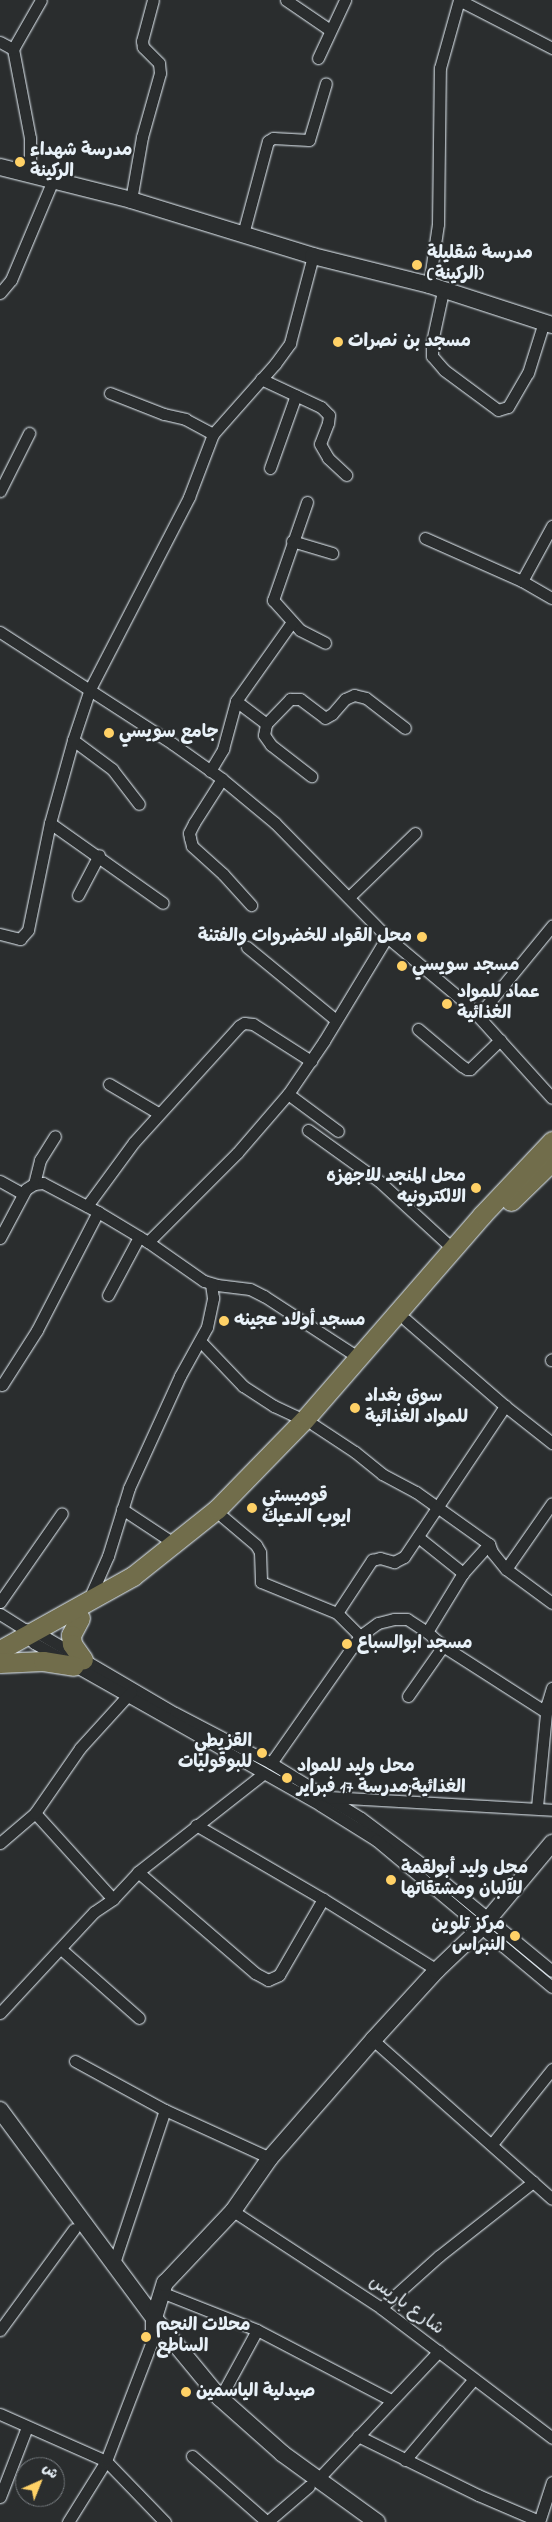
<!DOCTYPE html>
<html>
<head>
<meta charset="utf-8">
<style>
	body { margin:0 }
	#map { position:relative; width:552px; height:2522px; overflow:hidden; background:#2a2d2e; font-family:"Indie Flower","Playpen Sans Arabic",sans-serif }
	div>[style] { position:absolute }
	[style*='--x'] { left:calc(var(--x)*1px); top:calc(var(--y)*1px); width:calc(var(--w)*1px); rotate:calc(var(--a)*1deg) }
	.roads { filter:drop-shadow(0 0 1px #e8f1f8) drop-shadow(0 0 1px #e8f1f8) }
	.street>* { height:11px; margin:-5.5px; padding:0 5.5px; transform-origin:5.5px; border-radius:5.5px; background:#2a2d2e }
	.secondary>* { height:16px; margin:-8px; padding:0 8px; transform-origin:8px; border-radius:8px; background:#2a2d2e }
	.primary>* { height:19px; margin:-9.5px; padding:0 9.5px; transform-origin:9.5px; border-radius:9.5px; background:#716d4b }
	.dots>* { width:14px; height:14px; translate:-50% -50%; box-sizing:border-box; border:2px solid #2a2d2e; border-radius:50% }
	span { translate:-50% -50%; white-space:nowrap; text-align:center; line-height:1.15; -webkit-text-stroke:4px #2a2d2e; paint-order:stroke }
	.poi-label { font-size:18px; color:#e8f1f8; font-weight:700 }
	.left { translate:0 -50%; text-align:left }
	.right { translate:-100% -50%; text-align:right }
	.street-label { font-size:18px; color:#e8f1f8 }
	.north { position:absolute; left:15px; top:2457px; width:50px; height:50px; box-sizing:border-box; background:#2a2d2e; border:1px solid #767b7f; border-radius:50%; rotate:44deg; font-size:14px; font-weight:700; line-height:20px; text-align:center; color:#e8f1f8 }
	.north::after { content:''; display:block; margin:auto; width:18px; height:22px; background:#ffd166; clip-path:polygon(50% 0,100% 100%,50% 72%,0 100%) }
</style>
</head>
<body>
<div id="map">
	<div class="roads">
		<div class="street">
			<i style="--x:286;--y:0;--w:53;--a:34.3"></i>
			<i style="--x:459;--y:0;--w:105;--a:27.3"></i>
			<i style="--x:0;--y:42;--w:15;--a:28"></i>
			<i style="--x:318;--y:58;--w:64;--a:-65"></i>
			<i style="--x:30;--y:174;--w:36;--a:-90"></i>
			<i style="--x:30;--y:138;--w:91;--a:-100.8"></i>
			<i style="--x:13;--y:49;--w:56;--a:-60.3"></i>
			<i style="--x:131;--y:200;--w:64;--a:-80.1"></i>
			<i style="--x:142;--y:137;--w:66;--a:-74.3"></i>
			<i style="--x:160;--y:73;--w:10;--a:-96"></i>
			<i style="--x:159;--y:63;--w:23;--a:-135"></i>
			<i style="--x:143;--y:47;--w:6;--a:-99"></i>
			<i style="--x:142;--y:41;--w:42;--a:-75"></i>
			<i style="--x:243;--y:234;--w:96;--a:-75"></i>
			<i style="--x:268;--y:141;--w:6;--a:-31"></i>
			<i style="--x:273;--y:138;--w:36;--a:3"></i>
			<i style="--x:309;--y:140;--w:59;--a:-73.4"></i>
			<i style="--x:429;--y:285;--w:62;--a:-81.6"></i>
			<i style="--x:438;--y:224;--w:156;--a:-89.3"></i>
			<i style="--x:440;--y:68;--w:71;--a:-74.4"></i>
			<i style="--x:443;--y:291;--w:52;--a:102.2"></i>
			<i style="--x:432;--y:342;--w:14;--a:90"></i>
			<i style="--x:432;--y:356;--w:18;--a:49"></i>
			<i style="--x:444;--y:370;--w:67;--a:36.5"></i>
			<i style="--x:498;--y:410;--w:10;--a:-17"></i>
			<i style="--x:508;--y:407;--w:39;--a:-60"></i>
			<i style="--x:528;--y:373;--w:53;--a:-72.6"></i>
			<i style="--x:0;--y:293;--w:17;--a:-50"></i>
			<i style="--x:11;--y:280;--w:108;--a:-67.2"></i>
			<i style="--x:261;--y:379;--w:66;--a:25"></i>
			<i style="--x:321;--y:407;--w:11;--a:45"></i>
			<i style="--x:329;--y:415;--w:8;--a:97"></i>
			<i style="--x:328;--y:423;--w:22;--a:111"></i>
			<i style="--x:320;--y:444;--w:16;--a:60"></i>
			<i style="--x:328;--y:458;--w:25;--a:43"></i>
			<i style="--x:110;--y:393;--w:58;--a:21.3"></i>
			<i style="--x:164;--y:414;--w:22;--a:13"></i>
			<i style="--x:185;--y:419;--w:32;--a:28"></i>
			<i style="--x:270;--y:468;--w:77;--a:-70.4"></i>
			<i style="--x:0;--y:491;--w:65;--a:-63.4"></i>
			<i style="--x:307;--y:502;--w:104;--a:109.1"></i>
			<i style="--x:273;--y:600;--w:40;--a:48"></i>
			<i style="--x:300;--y:630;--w:28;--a:27"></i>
			<i style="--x:425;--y:538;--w:106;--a:23.9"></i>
			<i style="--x:522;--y:581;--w:34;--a:30"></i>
			<i style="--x:292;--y:541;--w:42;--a:16.7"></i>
			<i style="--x:522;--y:581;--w:63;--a:-61.4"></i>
			<i style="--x:0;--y:632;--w:206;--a:32.9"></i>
			<i style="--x:173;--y:744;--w:60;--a:35.5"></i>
			<i style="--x:222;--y:779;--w:69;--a:39.7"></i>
			<i style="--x:275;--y:823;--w:160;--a:45.5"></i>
			<i style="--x:387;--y:937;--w:106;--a:40"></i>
			<i style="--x:468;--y:1005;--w:125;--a:47.9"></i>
			<i style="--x:236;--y:701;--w:38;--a:37"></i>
			<i style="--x:266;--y:724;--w:11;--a:100"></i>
			<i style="--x:264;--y:735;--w:12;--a:55"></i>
			<i style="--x:271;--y:745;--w:51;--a:37.8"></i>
			<i style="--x:266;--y:724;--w:35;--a:-46"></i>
			<i style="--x:290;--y:699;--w:10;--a:0"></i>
			<i style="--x:300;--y:699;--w:31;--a:37"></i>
			<i style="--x:325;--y:718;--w:8;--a:-30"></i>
			<i style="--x:332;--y:714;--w:20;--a:-49"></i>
			<i style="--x:345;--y:699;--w:10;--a:-24"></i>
			<i style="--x:354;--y:695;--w:12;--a:14"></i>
			<i style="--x:366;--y:698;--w:49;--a:37.6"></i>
			<i style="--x:73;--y:740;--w:49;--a:36.6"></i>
			<i style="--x:112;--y:769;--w:44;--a:52.4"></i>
			<i style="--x:210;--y:771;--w:26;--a:-59"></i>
			<i style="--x:223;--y:749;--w:50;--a:-74.8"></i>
			<i style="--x:236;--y:701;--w:97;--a:-54.7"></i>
			<i style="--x:222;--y:779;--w:52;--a:122.5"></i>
			<i style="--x:194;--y:823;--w:11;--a:117"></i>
			<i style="--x:189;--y:833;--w:5;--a:79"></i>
			<i style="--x:190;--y:838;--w:8;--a:76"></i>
			<i style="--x:192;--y:846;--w:42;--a:42.1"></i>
			<i style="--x:223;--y:874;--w:42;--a:47.9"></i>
			<i style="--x:50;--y:823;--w:138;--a:35.3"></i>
			<i style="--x:78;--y:895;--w:45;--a:-62.3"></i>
			<i style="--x:349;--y:897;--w:92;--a:-44.1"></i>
			<i style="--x:0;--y:934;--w:21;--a:14"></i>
			<i style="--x:20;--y:939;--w:12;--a:-48"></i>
			<i style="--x:28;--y:930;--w:109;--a:-78.4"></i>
			<i style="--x:50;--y:823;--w:86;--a:-74.5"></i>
			<i style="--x:73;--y:740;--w:54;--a:-71.6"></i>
			<i style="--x:90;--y:689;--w:216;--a:-62.7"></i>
			<i style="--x:189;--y:497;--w:67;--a:-69.1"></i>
			<i style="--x:213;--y:434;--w:94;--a:-48.5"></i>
			<i style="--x:275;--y:364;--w:26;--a:-54"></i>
			<i style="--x:290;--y:343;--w:90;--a:-75.2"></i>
			<i style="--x:247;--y:947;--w:115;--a:39.4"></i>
			<i style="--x:478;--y:1016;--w:117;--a:-50.6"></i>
			<i style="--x:418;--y:1029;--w:57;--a:40.1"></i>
			<i style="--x:462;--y:1066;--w:6;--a:31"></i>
			<i style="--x:467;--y:1069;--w:3;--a:0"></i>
			<i style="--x:470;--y:1069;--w:42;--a:-44"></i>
			<i style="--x:109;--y:1084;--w:57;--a:30.6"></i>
			<i style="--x:288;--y:1094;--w:62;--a:36.5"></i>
			<i style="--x:308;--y:1130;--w:87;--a:35.7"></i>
			<i style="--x:379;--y:1181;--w:102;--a:42.6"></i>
			<i style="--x:0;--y:1181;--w:26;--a:29"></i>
			<i style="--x:34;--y:1184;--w:25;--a:-76"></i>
			<i style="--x:40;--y:1160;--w:28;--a:-58"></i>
			<i style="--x:87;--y:1206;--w:79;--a:-53.7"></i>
			<i style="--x:134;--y:1142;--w:156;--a:-47.8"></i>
			<i style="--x:239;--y:1026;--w:6;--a:-31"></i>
			<i style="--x:244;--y:1023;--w:9;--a:6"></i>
			<i style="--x:253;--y:1024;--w:69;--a:32.5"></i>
			<i style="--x:0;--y:1238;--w:55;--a:-62"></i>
			<i style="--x:26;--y:1189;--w:9;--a:-32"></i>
			<i style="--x:34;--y:1184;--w:9;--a:-6"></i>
			<i style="--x:43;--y:1183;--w:62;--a:27.8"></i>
			<i style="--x:98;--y:1212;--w:58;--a:31"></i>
			<i style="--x:148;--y:1242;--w:68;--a:34.9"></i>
			<i style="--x:204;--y:1281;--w:14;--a:17"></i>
			<i style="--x:217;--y:1285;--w:33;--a:7"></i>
			<i style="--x:250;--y:1289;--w:16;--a:27"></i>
			<i style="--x:264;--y:1296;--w:113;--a:33.1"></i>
			<i style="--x:148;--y:1242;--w:126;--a:-45"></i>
			<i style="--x:237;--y:1153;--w:78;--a:-49.2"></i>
			<i style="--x:288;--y:1094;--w:64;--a:-55.8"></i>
			<i style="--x:324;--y:1041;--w:122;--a:-58.8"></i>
			<i style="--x:108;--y:1295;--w:66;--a:-61.9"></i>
			<i style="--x:406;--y:1320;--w:131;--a:41"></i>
			<i style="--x:505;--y:1406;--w:60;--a:38.2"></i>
			<i style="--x:201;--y:1342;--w:61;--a:46.3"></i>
			<i style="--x:243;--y:1386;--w:37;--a:33"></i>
			<i style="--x:274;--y:1406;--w:33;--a:25"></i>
			<i style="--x:551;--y:1360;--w:1;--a:-45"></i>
			<i style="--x:2;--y:1385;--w:65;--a:-57.5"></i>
			<i style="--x:37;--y:1330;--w:133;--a:-62.7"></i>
			<i style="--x:314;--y:1425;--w:49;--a:33.4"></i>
			<i style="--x:355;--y:1452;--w:35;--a:39"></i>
			<i style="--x:382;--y:1474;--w:38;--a:28"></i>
			<i style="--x:416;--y:1492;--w:90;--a:35.5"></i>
			<i style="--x:489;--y:1544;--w:9;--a:69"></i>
			<i style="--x:492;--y:1552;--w:22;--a:51"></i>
			<i style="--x:506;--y:1569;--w:57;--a:36.5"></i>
			<i style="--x:122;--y:1509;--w:64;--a:33.4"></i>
			<i style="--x:223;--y:1517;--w:43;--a:40.3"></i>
			<i style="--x:256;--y:1545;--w:8;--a:60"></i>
			<i style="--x:260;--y:1552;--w:30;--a:88"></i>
			<i style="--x:261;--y:1582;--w:82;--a:22.2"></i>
			<i style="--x:337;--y:1613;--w:33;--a:45"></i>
			<i style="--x:418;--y:1537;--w:58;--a:38.7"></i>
			<i style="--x:506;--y:1569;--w:80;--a:-55.1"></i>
			<i style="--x:89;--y:1599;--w:47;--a:-66.2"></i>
			<i style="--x:108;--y:1556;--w:71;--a:-72.8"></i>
			<i style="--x:129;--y:1488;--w:123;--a:-65.5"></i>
			<i style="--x:180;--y:1376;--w:56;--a:-61.1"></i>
			<i style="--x:207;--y:1327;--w:30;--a:-78"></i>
			<i style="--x:213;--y:1298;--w:14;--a:-98"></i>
			<i style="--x:0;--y:1602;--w:108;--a:-55.1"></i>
			<i style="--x:337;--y:1613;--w:64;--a:-56.6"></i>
			<i style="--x:372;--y:1560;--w:8;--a:-14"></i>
			<i style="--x:380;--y:1558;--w:15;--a:16"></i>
			<i style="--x:394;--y:1562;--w:11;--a:-27"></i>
			<i style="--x:404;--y:1557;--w:182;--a:-56.2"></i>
			<i style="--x:0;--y:1614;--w:28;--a:32"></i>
			<i style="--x:24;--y:1629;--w:11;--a:10"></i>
			<i style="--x:35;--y:1631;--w:162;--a:30.4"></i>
			<i style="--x:175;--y:1713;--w:108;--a:27.5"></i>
			<i style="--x:271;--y:1763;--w:105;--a:31.4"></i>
			<i style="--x:361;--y:1818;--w:81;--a:37"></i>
			<i style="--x:426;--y:1867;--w:163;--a:39.5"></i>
			<i style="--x:427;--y:1632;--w:69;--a:-58.6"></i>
			<i style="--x:463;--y:1573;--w:39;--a:-48"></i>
			<i style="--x:25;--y:1633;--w:3;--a:72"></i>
			<i style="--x:26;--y:1636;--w:11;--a:41"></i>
			<i style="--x:34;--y:1643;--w:329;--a:29.5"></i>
			<i style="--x:320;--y:1805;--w:66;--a:32"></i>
			<i style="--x:376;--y:1840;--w:229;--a:39.9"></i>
			<i style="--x:408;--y:1696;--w:61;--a:-55"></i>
			<i style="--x:271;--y:1763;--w:155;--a:-55"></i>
			<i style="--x:360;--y:1636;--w:22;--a:-36"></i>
			<i style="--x:378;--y:1623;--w:16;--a:-14"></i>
			<i style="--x:394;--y:1619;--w:13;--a:0"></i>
			<i style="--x:407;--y:1619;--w:24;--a:33"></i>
			<i style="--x:427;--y:1632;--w:21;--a:41"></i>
			<i style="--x:443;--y:1646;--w:122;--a:32.7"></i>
			<i style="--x:329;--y:1797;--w:223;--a:3.3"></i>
			<i style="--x:537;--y:1807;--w:103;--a:-84.5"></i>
			<i style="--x:547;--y:1704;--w:17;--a:-73"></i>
			<i style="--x:35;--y:1813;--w:116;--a:47.8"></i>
			<i style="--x:196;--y:1825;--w:147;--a:30.2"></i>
			<i style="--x:323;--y:1899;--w:134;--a:31.9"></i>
			<i style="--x:0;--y:1843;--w:46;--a:-40.6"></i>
			<i style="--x:35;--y:1813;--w:79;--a:-55.3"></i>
			<i style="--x:80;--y:1748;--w:76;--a:-47.7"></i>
			<i style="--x:138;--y:1872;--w:155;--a:40.8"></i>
			<i style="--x:255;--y:1973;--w:15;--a:28"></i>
			<i style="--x:268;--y:1980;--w:12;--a:-24"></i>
			<i style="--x:279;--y:1975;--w:88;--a:-59.9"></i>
			<i style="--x:61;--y:1949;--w:104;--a:41.5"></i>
			<i style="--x:0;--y:2013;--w:138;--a:-47.1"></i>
			<i style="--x:94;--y:1912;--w:23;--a:-34"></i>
			<i style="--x:113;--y:1899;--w:37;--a:-47"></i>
			<i style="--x:138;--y:1872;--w:159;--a:-38.1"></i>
			<i style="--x:373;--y:2040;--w:239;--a:41.6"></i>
			<i style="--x:75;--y:2061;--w:102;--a:28.6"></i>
			<i style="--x:165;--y:2110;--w:115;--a:24.6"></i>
			<i style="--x:492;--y:2144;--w:96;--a:-51.3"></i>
			<i style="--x:233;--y:2211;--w:177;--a:33.2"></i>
			<i style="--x:381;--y:2308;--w:215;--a:37.2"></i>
			<i style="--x:114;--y:2263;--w:161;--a:-71.6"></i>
			<i style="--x:161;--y:2292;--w:103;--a:21.6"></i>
			<i style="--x:257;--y:2330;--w:151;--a:27.6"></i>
			<i style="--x:381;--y:2308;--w:78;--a:-41.9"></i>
			<i style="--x:439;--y:2256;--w:120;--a:-38.2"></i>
			<i style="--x:0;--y:2330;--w:125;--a:-53.8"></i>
			<i style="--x:220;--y:2398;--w:77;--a:-61.4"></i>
			<i style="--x:0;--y:2414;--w:116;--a:23.9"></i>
			<i style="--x:106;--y:2461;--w:85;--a:46"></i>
			<i style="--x:358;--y:2436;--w:134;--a:26.2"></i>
			<i style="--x:478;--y:2495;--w:66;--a:23.1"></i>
			<i style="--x:192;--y:2456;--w:100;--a:41.3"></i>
			<i style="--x:405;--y:2460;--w:106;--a:-49.6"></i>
			<i style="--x:318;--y:2479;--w:176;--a:-46.6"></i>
			<i style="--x:0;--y:2497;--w:75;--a:-68.9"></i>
			<i style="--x:68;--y:2522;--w:72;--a:-58.1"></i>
			<i style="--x:106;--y:2461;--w:134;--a:-69"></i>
			<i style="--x:267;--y:2522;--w:55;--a:-40.6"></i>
			<i style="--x:539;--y:2522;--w:42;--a:-72"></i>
		</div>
		<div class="secondary">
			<i style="--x:0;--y:167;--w:135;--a:14.1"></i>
			<i style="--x:131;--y:200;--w:190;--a:17.1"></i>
			<i style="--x:313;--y:256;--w:120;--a:14"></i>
			<i style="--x:429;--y:285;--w:129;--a:18"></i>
			<i style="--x:0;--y:2110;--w:259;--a:53.5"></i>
			<i style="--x:154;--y:2318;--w:104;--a:50.5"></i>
			<i style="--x:220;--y:2398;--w:84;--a:41.6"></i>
			<i style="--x:283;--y:2454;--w:116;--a:35.9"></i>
			<i style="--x:154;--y:2336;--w:18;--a:-90"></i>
			<i style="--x:154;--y:2318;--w:37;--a:-73"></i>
			<i style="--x:165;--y:2283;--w:99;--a:-46.6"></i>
			<i style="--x:233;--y:2211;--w:65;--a:-55.1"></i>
			<i style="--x:270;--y:2158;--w:157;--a:-48.9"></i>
			<i style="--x:373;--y:2040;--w:95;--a:-47.6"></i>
			<i style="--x:437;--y:1970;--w:61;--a:-43.7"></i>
			<i style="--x:481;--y:1928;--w:111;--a:-50.1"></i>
		</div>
		<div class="primary">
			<i style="--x:511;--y:1201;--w:57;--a:-44.3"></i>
			<i style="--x:80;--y:1618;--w:19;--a:118"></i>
			<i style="--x:71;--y:1635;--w:9;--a:84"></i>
			<i style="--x:72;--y:1644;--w:19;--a:55"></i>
			<i style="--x:0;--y:1650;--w:152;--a:-29.1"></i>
			<i style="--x:133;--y:1576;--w:107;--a:-38.6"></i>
			<i style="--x:217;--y:1509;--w:124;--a:-45.7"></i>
			<i style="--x:304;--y:1420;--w:271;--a:-49"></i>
			<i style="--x:482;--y:1215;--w:102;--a:-46.6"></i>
			<i style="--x:0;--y:1663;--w:43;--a:-2.7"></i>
			<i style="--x:43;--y:1661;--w:31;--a:9"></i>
		</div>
	</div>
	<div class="dots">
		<i style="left:20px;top:162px;background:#ffd166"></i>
		<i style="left:417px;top:265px;background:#ffd166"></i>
		<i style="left:338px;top:342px;background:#ffd166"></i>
		<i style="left:109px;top:733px;background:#ffd166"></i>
		<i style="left:422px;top:937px;background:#ffd166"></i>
		<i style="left:402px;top:966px;background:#ffd166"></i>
		<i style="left:447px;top:1004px;background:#ffd166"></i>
		<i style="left:476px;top:1188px;background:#ffd166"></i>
		<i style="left:224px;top:1321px;background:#ffd166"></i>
		<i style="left:355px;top:1408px;background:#ffd166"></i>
		<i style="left:252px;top:1508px;background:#ffd166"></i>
		<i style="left:347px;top:1644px;background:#ffd166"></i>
		<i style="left:262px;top:1753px;background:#ffd166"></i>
		<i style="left:287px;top:1778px;background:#ffd166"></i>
		<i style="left:391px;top:1880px;background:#ffd166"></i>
		<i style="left:515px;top:1936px;background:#ffd166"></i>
		<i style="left:146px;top:2337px;background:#ffd166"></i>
		<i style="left:186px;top:2392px;background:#ffd166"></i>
	</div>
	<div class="poi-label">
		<span class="left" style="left:30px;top:162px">مدرسة شهداء<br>الركينة</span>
		<span class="left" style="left:427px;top:265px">مدرسة شقليلة<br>(الركينة)</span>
		<span class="left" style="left:348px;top:342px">مسجد بن نصرات</span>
		<span class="left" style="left:119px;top:733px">جامع سويسي</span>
		<span class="right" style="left:412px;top:937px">محل القواد للخضروات والفتنة</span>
		<span class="left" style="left:412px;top:966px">مسجد سويسي</span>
		<span class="left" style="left:457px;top:1004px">عماد للمواد<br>الغذائية</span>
		<span class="right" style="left:466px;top:1188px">محل المنجد للاجهزه<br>الالكترونيه</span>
		<span class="left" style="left:234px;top:1321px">مسجد أولاد عجينه</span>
		<span class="left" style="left:365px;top:1408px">سوق بغداد<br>للمواد الغذائية</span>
		<span class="left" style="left:262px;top:1508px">قوميستي<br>ايوب الدعيك</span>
		<span class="left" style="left:357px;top:1644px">مسجد ابوالسباع</span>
		<span class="right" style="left:252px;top:1753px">القزيطي<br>للبوقوليات</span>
		<span class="left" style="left:297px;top:1778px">محل وليد للمواد<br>الغذائية;مدرسة 17 فبراير</span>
		<span class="left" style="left:401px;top:1880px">محل وليد أبولقمة<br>للآلبان ومشتقاتها</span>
		<span class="right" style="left:505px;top:1936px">مركز تلوين<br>النبراس</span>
		<span class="left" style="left:156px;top:2337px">محلات النجم<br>الساطع</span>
		<span class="left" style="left:196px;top:2392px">صيدلية الياسمين</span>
	</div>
	<div class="street-label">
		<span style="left:406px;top:2306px;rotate:36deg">شارع باريس</span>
	</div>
	<div class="north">ش</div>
</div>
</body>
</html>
